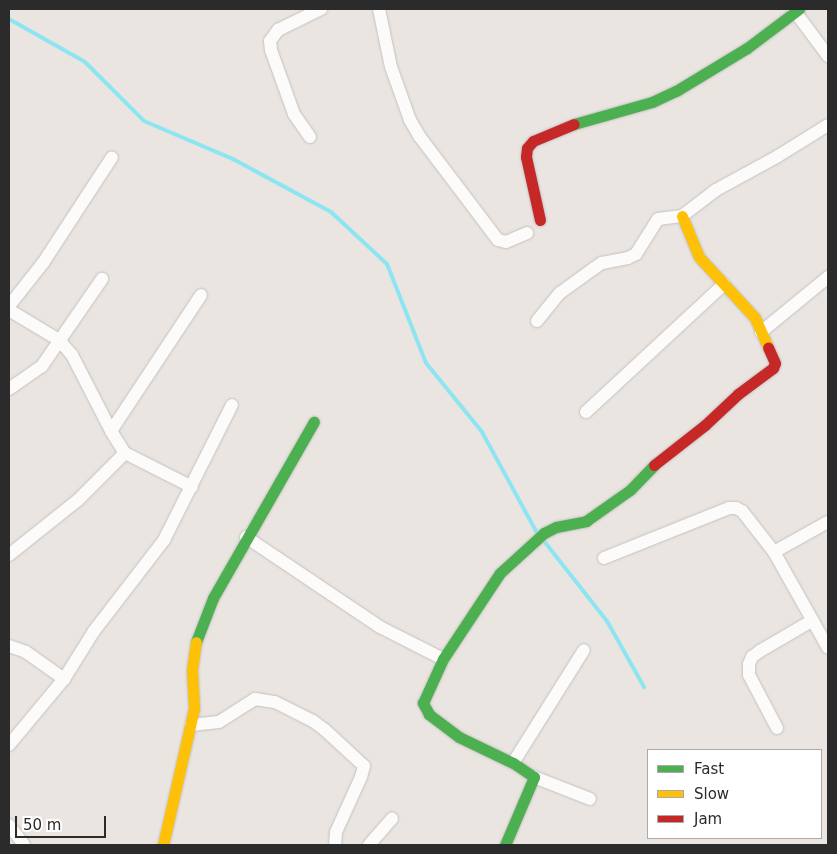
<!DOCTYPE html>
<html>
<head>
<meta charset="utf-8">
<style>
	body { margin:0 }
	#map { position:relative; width:837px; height:854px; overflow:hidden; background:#eae5e0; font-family:"DejaVu Sans",sans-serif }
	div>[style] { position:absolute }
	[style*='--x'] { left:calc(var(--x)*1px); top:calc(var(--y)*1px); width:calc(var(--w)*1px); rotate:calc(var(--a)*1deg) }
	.stream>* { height:4px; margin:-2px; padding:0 2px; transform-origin:2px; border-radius:2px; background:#8ee5f2 }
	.roads { filter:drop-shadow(0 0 1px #c3c2c2) drop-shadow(0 0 1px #c3c2c2) }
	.street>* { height:12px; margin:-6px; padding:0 6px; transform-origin:6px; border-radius:6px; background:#fcfbfa }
	.fast>* { height:11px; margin:-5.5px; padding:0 5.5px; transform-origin:5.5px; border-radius:5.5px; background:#4caf50 }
	.slow>* { height:11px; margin:-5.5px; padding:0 5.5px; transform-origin:5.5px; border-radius:5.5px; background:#ffc107 }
	.jam>* { height:11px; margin:-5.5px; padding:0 5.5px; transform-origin:5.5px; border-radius:5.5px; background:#c62828 }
	span { translate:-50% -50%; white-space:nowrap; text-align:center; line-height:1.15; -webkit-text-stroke:4.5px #fff; paint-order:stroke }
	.frame { position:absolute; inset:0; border:10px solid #2b2b2b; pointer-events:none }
	.legend { position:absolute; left:647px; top:749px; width:175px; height:90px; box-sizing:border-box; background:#fff; border:1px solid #aaa; margin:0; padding:6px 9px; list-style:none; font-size:15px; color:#2b2b2b }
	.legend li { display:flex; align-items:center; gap:10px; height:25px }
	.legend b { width:25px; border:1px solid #aaa }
	.scale { position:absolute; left:15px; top:816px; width:91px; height:22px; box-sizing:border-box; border:2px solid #2b2b2b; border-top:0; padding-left:6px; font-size:15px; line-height:18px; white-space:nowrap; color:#2b2b2b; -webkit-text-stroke:4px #fff; paint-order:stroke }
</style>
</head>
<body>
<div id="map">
	<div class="stream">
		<i style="--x:9;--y:19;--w:87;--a:29.5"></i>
		<i style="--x:85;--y:62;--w:83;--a:45"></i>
		<i style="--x:144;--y:121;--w:97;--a:23.1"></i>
		<i style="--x:233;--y:159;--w:111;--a:28.4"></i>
		<i style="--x:331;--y:212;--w:76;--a:42.9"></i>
		<i style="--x:387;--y:264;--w:106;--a:68.5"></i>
		<i style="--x:426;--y:363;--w:89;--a:50.9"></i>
		<i style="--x:482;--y:432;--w:113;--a:61.4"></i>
		<i style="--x:544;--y:541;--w:102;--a:51.8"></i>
		<i style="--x:607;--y:621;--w:76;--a:60.7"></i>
	</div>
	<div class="roads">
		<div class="street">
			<i style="--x:379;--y:9;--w:59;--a:78.3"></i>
			<i style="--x:391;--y:67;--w:56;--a:70.3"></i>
			<i style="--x:410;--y:120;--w:20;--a:60"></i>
			<i style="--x:420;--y:137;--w:129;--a:52.9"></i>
			<i style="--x:498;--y:240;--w:8;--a:14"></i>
			<i style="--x:506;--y:242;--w:23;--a:-23"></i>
			<i style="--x:793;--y:9;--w:59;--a:53.3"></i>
			<i style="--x:310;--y:137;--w:28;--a:-125"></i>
			<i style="--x:294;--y:114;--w:68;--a:-109.8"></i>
			<i style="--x:271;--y:50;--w:9;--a:-96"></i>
			<i style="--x:270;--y:41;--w:14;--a:-54"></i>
			<i style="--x:278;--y:30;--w:48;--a:-26"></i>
			<i style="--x:9;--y:306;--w:55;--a:-51.7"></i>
			<i style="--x:43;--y:263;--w:126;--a:-56.9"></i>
			<i style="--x:9;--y:310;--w:58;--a:31"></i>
			<i style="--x:59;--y:340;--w:20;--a:49"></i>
			<i style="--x:72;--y:355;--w:85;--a:62.8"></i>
			<i style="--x:111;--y:431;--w:26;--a:58"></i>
			<i style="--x:125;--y:453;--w:75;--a:26.9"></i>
			<i style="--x:537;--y:321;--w:36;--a:-51"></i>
			<i style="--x:560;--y:293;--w:41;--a:-36"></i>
			<i style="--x:593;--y:269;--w:11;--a:-34"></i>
			<i style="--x:602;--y:263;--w:26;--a:-11"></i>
			<i style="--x:628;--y:258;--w:9;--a:-27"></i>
			<i style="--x:636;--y:254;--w:41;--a:-57.8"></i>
			<i style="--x:658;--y:219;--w:24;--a:-7"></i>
			<i style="--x:682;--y:216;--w:43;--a:-37.4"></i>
			<i style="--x:716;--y:190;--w:71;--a:-28.7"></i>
			<i style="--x:778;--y:156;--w:59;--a:-31.8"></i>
			<i style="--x:761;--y:332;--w:87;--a:-39.4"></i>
			<i style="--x:9;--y:389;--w:40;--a:-34.9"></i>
			<i style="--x:42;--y:366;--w:106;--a:-55.4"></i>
			<i style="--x:586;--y:412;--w:188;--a:-42.8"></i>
			<i style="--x:111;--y:431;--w:163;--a:-56.5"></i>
			<i style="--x:246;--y:537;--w:161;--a:33.9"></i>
			<i style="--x:380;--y:627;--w:71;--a:26.9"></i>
			<i style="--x:774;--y:552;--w:62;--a:-29.1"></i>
			<i style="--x:9;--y:555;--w:88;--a:-38.6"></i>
			<i style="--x:78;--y:500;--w:66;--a:-45"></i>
			<i style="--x:604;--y:558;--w:135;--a:-21.8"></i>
			<i style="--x:729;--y:508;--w:7;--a:0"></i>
			<i style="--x:736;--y:508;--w:7;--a:27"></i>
			<i style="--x:742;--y:511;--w:52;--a:52"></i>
			<i style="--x:774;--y:552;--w:110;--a:60.6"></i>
			<i style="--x:9;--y:646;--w:18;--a:19"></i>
			<i style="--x:26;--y:652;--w:47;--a:35.4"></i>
			<i style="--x:191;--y:725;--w:28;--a:-6"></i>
			<i style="--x:219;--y:722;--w:43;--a:-32.6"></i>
			<i style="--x:255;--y:699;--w:20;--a:9"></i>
			<i style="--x:275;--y:702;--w:42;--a:26.6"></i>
			<i style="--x:313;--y:721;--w:15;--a:37"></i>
			<i style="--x:325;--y:730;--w:53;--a:42.7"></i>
			<i style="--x:364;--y:766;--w:11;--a:105"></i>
			<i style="--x:361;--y:777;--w:60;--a:114.4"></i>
			<i style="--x:336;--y:832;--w:13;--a:94"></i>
			<i style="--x:777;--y:728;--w:60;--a:-117.8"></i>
			<i style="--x:749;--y:675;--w:11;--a:-90"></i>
			<i style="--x:749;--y:664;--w:8;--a:-67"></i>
			<i style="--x:752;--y:657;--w:10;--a:-37"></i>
			<i style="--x:760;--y:651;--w:61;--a:-30.3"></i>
			<i style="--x:9;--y:745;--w:86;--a:-50.2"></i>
			<i style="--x:64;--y:679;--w:57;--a:-58"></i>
			<i style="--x:94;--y:631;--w:115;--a:-52.4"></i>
			<i style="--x:164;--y:540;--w:151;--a:-63.3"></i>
			<i style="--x:513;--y:763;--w:133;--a:-57.9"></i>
			<i style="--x:534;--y:777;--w:60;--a:21.4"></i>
			<i style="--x:9;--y:825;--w:25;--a:53"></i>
			<i style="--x:369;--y:845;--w:35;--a:-49"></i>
		</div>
		<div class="fast">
			<i style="--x:574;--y:124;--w:81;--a:-15.8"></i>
			<i style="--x:652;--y:102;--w:26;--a:-25"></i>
			<i style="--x:676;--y:91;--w:83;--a:-31.2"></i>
			<i style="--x:747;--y:48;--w:65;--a:-36.9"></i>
			<i style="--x:196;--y:642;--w:47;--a:-68.9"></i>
			<i style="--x:213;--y:598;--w:203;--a:-60.2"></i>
			<i style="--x:505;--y:845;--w:74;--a:-66.9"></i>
			<i style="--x:534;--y:777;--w:25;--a:-146"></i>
			<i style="--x:513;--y:763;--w:60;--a:-154.3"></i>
			<i style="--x:459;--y:737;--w:38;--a:-143"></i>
			<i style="--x:429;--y:714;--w:13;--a:-119"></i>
			<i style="--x:423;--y:703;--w:48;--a:-65.6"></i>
			<i style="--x:443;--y:659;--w:103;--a:-56.5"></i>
			<i style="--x:500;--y:573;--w:59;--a:-42.3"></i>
			<i style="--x:544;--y:533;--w:13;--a:-27"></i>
			<i style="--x:556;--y:527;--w:31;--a:-11"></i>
			<i style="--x:586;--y:521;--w:54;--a:-35.2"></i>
			<i style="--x:630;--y:490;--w:35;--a:-46"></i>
		</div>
		<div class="slow">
			<i style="--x:682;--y:216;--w:44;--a:67.5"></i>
			<i style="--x:699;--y:257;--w:83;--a:47.4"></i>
			<i style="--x:755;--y:318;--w:32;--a:66"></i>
			<i style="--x:163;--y:845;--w:139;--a:-77.2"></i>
			<i style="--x:194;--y:709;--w:39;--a:-93"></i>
			<i style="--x:192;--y:670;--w:28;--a:-82"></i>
		</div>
		<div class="jam">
			<i style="--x:540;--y:220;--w:65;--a:-102.5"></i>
			<i style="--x:526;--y:157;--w:9;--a:-84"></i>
			<i style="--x:527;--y:148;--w:9;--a:-49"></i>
			<i style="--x:533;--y:141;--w:44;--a:-22.5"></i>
			<i style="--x:654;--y:465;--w:65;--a:-38.1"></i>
			<i style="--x:705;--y:425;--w:45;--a:-43.2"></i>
			<i style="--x:738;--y:394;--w:44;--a:-36.6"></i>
			<i style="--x:773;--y:368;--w:5;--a:-68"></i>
			<i style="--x:775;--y:363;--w:17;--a:-114"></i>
		</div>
	</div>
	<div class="frame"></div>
	<ul class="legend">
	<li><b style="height:6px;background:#4caf50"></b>Fast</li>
	<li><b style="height:6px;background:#ffc107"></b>Slow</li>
	<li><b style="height:6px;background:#c62828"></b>Jam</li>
	</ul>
	<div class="scale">50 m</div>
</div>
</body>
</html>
